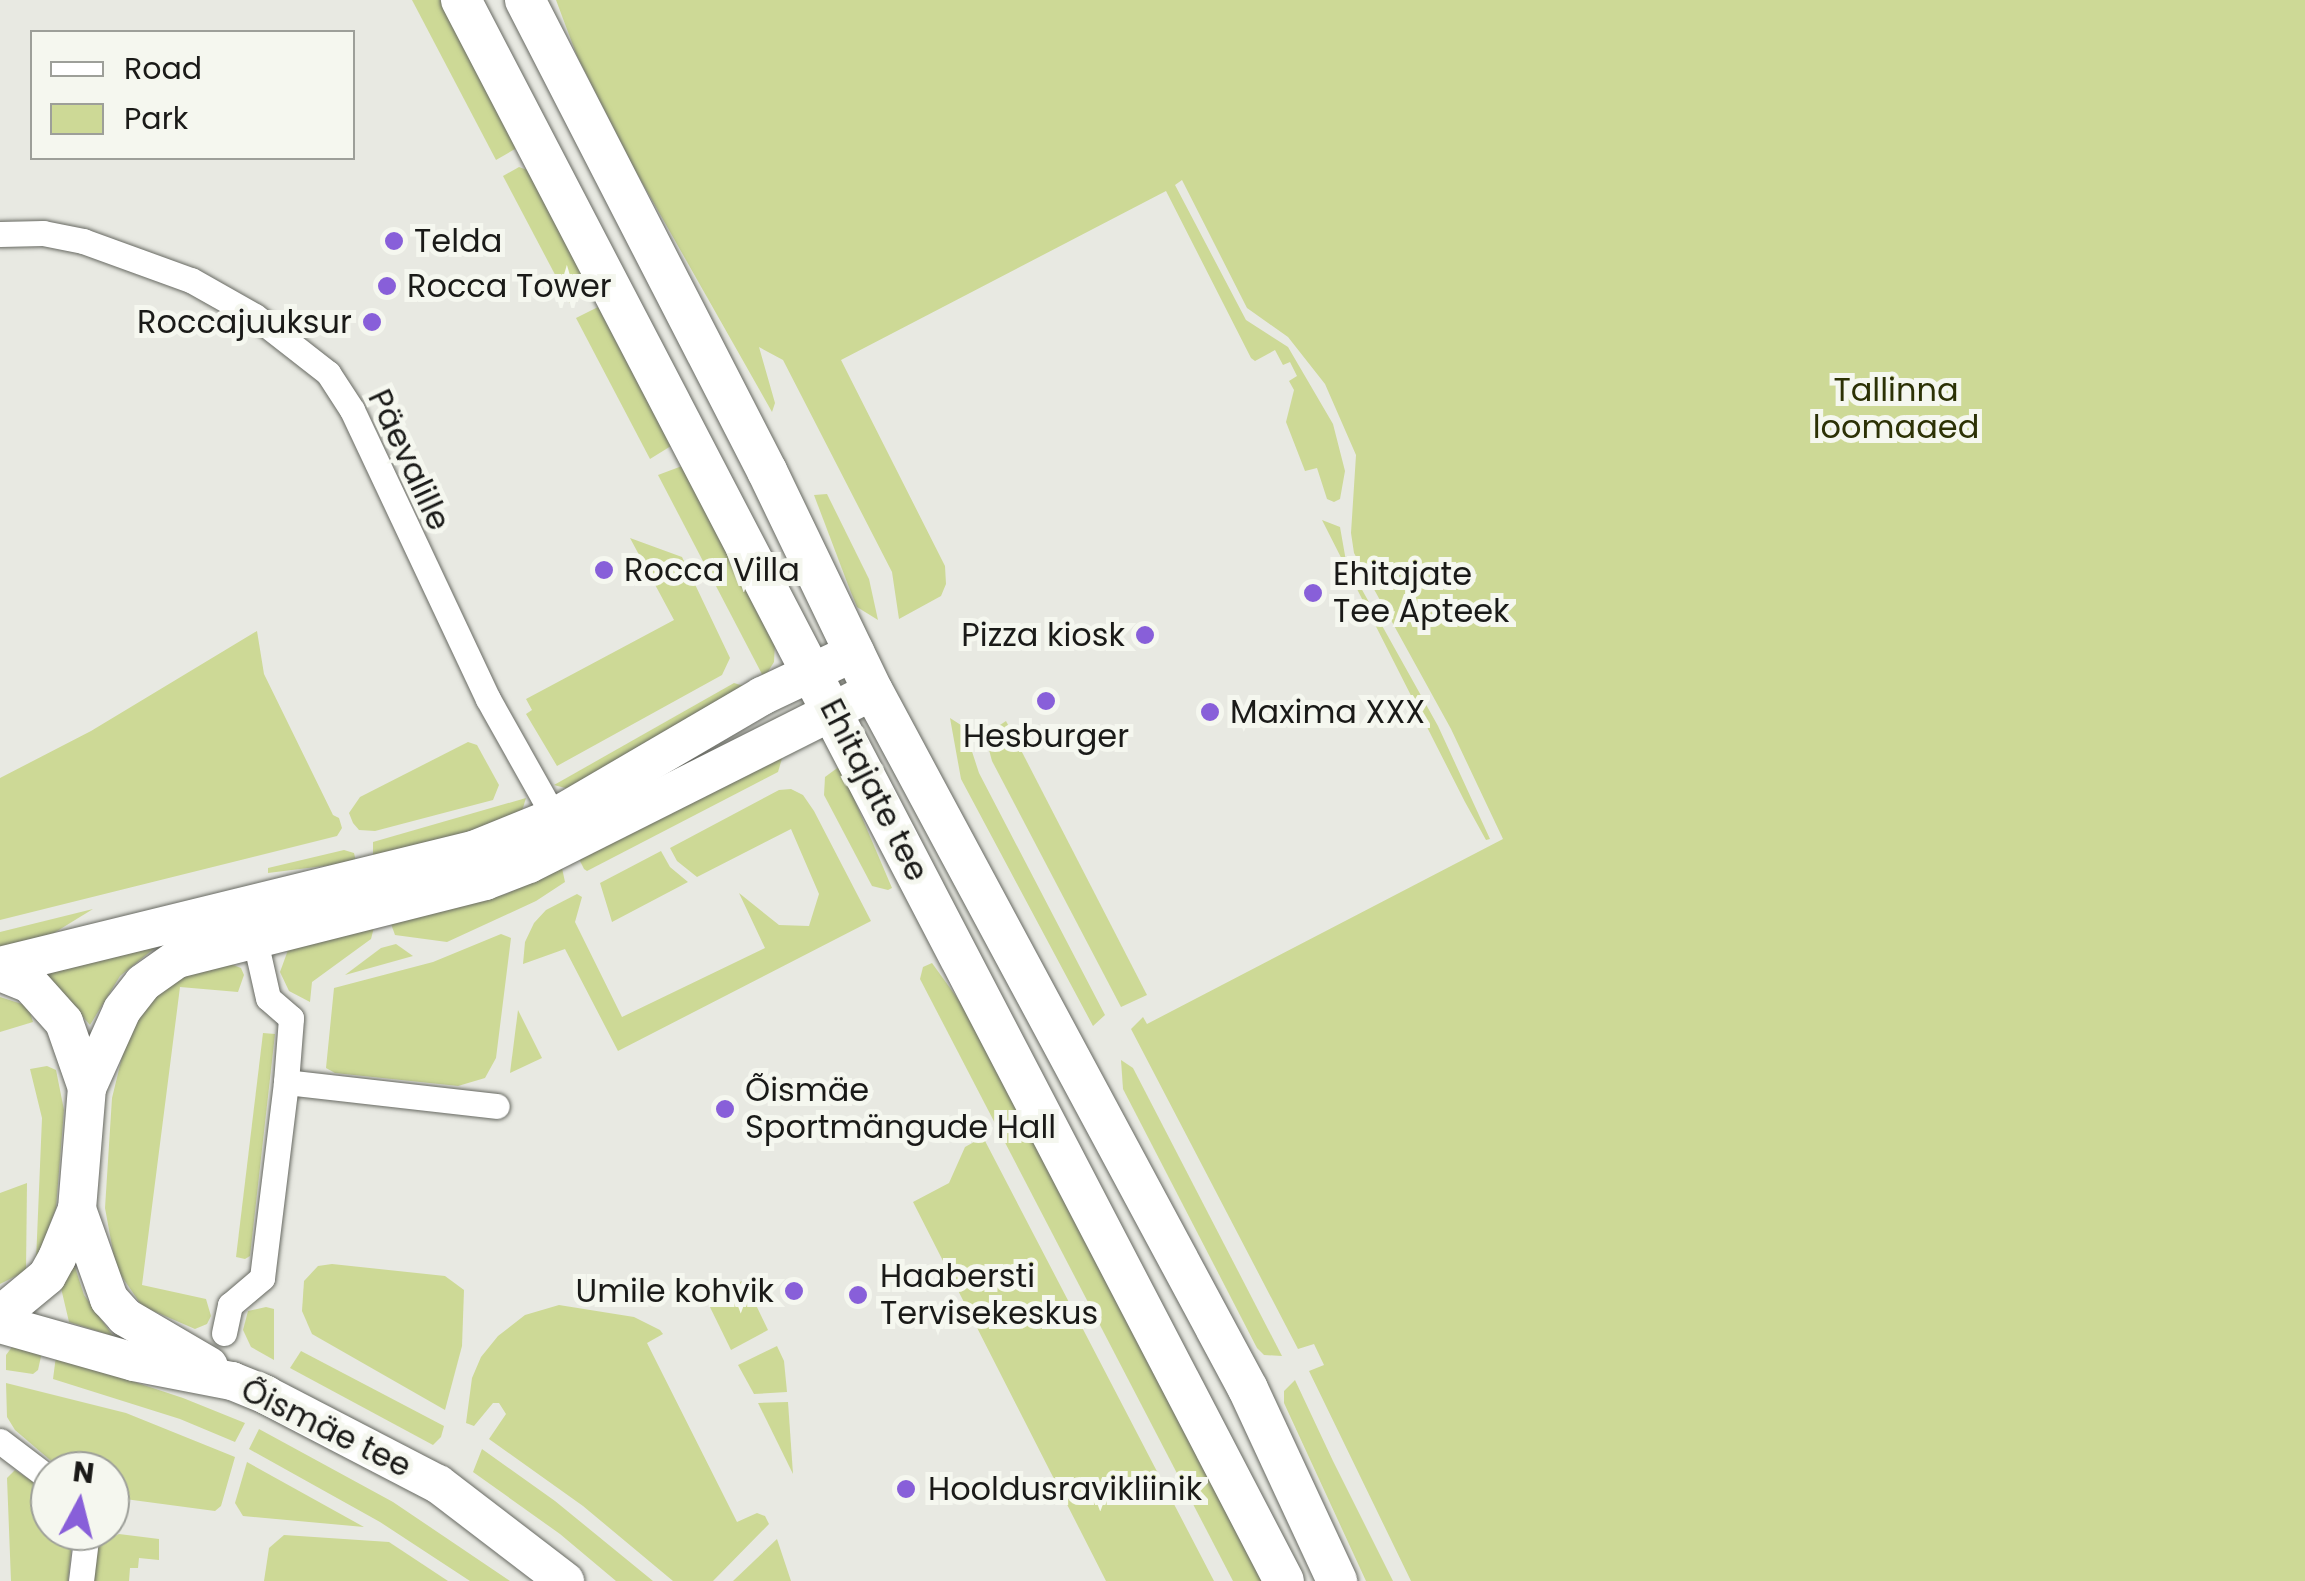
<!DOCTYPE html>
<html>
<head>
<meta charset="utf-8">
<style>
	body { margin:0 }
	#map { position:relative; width:2305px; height:1581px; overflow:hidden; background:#e8e9e2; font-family:Poppins,sans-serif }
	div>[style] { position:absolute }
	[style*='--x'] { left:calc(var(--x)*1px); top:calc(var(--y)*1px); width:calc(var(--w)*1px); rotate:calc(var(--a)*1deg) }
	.green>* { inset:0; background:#cdd996 }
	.roads { filter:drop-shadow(0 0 2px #676962) drop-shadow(0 0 2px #676962) }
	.street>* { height:25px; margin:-12.5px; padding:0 12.5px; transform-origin:12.5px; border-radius:12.5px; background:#fff }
	.secondary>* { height:38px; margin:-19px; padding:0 19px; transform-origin:19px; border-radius:19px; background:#fff }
	.primary>* { height:40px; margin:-20px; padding:0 20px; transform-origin:20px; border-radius:20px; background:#fff }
	.dots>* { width:28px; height:28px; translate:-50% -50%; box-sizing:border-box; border:5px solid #f5f7ef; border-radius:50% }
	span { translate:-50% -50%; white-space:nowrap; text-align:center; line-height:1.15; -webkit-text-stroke:10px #f5f7ef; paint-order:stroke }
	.poi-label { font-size:32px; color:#1a1a18 }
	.left { translate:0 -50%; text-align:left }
	.right { translate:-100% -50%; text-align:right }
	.park-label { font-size:32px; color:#2c3105 }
	.street-label { font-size:32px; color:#1a1a18 }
	.legend { position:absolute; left:30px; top:30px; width:325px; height:130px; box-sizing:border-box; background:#f5f7ef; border:2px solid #9d9f99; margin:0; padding:12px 18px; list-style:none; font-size:30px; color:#1a1a18 }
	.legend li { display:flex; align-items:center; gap:20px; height:50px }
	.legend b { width:50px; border:2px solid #9d9f99 }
	.north { position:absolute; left:30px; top:1451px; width:100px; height:100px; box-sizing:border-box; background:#f5f7ef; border:2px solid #9d9f99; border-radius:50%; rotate:7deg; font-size:28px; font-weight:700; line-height:40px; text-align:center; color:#1a1a18 }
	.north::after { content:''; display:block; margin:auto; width:35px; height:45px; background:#885fd9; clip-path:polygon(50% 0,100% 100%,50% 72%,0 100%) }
</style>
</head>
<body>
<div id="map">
	<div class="green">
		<i style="clip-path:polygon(412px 0,440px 0,515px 141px,515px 149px,496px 160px)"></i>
		<i style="clip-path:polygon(556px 0,2305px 0,2305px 1581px,1411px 1581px,1309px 1371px,1324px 1365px,1314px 1344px,1298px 1349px,1131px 1029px,1143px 1017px,1147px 1024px,1503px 839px,1451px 729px,1354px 553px,1351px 533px,1356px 455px,1325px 384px,1288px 337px,1247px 308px,1182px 180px,1175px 185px,1246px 320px,1288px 347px,1333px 424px,1345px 471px,1340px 499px,1334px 502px,1327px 499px,1317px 468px,1305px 471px,1286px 422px,1294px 390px,1289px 381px,1297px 376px,1290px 362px,1283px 365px,1275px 350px,1255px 361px,1251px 358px,1166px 191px,841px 360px,945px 566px,946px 584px,941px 596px,899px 619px,892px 572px,783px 360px,759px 347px,775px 403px,772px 412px,635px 170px,577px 56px)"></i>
		<i style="clip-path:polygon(519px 167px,530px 171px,589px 288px,570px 303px,503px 176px)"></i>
		<i style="clip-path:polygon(598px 307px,671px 446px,650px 459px,576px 318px)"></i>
		<i style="clip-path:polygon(682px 466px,775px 643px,774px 662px,764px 678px,658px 475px)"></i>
		<i style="clip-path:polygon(827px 494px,869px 579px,878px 620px,857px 607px,850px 590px,814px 495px)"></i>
		<i style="clip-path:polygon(1322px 520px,1340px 527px,1346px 561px,1438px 726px,1490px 839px,1486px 840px,1465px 802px)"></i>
		<i style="clip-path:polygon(630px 538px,682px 557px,730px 658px,722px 675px,557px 766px,526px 714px,532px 710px,526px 699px,674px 620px)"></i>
		<i style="clip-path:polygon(257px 631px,264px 674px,333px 815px,339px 818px,342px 828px,337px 836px,0 920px,0 778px,91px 731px)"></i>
		<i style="clip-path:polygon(734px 683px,747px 687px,569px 789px,554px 785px)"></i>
		<i style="clip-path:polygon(950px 718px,964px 727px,979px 773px,1105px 1015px,1093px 1026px,961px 779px)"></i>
		<i style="clip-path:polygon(1006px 721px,1147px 995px,1121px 1007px,992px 761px,985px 735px)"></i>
		<i style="clip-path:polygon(468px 742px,477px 745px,499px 785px,493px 800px,375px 831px,359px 830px,353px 823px,349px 813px,360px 797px)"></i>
		<i style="clip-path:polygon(783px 755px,778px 772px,587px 871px,584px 869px,579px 859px)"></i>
		<i style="clip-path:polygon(840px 766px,892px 888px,888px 890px,872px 886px,824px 795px,825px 777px)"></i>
		<i style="clip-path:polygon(791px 789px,803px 795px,814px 811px,871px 921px,618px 1051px,565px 949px,523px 964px,525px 942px,534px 923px,546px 910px,577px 894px,582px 897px,575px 922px,622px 1017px,765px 948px,739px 893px,779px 925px,809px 926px,819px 894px,791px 829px,697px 877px,677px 861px,670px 848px,779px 790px)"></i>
		<i style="clip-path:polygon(526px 798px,522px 811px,462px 836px,373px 858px,373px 842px)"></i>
		<i style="clip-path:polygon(344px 850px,354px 853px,356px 862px,268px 873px,268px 868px)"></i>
		<i style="clip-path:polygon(661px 851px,670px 867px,688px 882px,612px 922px,600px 883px)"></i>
		<i style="clip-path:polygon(562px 868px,565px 882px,536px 901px,447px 942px,395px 935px,391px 924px,506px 894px)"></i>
		<i style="clip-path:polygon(93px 909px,49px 936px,0 948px,0 932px)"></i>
		<i style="clip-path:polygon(374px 927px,371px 939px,312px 982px,310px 1002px,289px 991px,280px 972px,288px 950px)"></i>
		<i style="clip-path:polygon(501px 934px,511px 938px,496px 1058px,485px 1078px,458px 1086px,335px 1073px,326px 1068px,334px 988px,433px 962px)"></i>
		<i style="clip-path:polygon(396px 944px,413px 956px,345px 975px,381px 948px)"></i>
		<i style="clip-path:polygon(156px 947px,120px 976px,90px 1025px,46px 974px)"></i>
		<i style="clip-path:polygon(228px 963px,241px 968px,244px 975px,238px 992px,180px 987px,142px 1285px,206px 1299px,211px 1316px,207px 1324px,195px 1329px,142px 1306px,116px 1268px,105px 1208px,112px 1098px,125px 1045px,142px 1012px,162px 990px,182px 977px)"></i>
		<i style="clip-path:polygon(932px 963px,963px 1006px,1263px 1581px,1233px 1581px,920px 979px,923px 967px)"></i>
		<i style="clip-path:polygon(0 997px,28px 1006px,33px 1022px,0 1032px)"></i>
		<i style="clip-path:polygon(518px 1010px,542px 1058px,510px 1073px)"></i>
		<i style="clip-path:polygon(263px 1033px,275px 1034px,250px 1256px,245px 1259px,236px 1257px)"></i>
		<i style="clip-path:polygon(1121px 1060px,1133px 1068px,1282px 1356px,1264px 1355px,1257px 1348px,1123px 1089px)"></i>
		<i style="clip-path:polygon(47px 1066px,56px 1070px,64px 1110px,56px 1208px,36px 1261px,42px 1118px,30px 1069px)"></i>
		<i style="clip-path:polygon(983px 1137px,1214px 1581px,1106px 1581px,913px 1202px,949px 1183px,965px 1147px)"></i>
		<i style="clip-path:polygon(27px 1183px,26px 1271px,0 1284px,0 1193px)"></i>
		<i style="clip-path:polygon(74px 1264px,84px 1295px,113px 1336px,69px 1322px,61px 1288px)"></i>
		<i style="clip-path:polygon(332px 1264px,445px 1276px,464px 1290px,462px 1346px,445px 1410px,312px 1334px,302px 1311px,304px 1281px,318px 1266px)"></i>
		<i style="clip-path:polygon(744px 1280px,768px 1330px,731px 1350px,706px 1299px)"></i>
		<i style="clip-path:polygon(559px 1305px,634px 1317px,660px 1330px,663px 1334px,647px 1343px,737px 1522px,757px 1513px,765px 1516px,769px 1524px,713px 1581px,673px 1581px,583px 1506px,489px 1439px,506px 1414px,499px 1403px,493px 1403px,474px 1426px,466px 1423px,472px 1378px,481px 1357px,498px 1336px,525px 1315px)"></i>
		<i style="clip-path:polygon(266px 1307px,274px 1309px,274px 1360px,251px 1347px,243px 1330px,248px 1311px)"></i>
		<i style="clip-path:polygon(777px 1346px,784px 1361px,787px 1392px,754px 1394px,738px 1365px)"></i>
		<i style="clip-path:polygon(12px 1347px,42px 1352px,38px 1370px,33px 1374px,6px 1370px,6px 1355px)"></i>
		<i style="clip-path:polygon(301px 1351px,444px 1426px,441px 1437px,433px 1445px,290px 1368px)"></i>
		<i style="clip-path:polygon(56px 1356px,183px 1398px,245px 1423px,235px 1442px,180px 1419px,53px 1379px)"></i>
		<i style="clip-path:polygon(1295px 1380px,1333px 1461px,1393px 1581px,1366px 1581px,1284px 1403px,1284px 1391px)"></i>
		<i style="clip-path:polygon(6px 1383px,126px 1413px,235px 1457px,221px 1506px,215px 1511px,110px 1497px,110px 1471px,63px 1471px,15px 1430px,7px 1417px)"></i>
		<i style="clip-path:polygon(788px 1402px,793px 1474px,758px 1403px)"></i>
		<i style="clip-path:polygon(259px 1429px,393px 1502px,510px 1581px,470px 1581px,380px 1522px,249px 1449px)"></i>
		<i style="clip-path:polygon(482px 1449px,555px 1501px,653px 1581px,616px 1581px,560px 1534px,473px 1472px)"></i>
		<i style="clip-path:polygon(247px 1462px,364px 1527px,243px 1516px,235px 1503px)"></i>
		<i style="clip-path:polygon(15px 1470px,50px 1493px,50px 1531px,73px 1531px,68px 1581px,11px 1581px,7px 1478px)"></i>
		<i style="clip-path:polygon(119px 1534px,159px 1539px,159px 1560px,139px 1558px,138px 1568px,130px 1568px,129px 1581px,93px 1581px,99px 1543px)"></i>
		<i style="clip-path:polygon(284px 1535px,389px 1542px,448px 1581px,264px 1581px,269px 1548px)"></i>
		<i style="clip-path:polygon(777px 1539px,791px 1581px,733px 1581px)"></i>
	</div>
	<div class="roads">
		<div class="street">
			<i style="--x:0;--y:234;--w:43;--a:-1.3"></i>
			<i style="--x:43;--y:233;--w:41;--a:11.3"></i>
			<i style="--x:83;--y:241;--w:115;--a:19.9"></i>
			<i style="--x:191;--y:280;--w:73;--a:29.4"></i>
			<i style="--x:255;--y:316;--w:93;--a:38"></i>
			<i style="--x:328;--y:373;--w:44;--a:57"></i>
			<i style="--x:352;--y:410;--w:319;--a:64.8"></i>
			<i style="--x:488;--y:699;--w:151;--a:60.7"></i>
			<i style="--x:286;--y:1082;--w:212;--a:6.5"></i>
			<i style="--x:224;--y:1333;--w:29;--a:-78"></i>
			<i style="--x:230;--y:1305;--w:42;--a:-40.2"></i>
			<i style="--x:262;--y:1278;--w:197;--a:-83"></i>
			<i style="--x:286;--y:1082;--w:64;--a:-85.5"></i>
			<i style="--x:291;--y:1018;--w:30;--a:-139"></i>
			<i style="--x:268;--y:998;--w:73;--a:-102.7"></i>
			<i style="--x:0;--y:1441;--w:63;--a:37.2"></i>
			<i style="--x:81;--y:1581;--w:50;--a:-83.2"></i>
		</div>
		<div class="secondary">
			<i style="--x:0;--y:966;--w:490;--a:-13.8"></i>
			<i style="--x:476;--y:849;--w:85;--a:-22.1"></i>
			<i style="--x:555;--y:817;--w:240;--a:-30.3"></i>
			<i style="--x:762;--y:696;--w:103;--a:-25.3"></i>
			<i style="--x:0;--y:972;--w:32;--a:22"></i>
			<i style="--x:30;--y:984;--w:51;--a:48.2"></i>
			<i style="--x:64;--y:1022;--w:70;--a:70.8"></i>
			<i style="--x:77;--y:1209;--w:96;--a:70.4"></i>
			<i style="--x:109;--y:1299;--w:24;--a:48"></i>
			<i style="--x:125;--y:1317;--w:97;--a:30.3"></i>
			<i style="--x:0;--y:1315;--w:61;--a:-39.7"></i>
			<i style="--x:47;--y:1276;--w:21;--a:-61"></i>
			<i style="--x:57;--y:1258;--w:53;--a:-67.8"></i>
			<i style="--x:77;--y:1209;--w:121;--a:-85.3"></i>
			<i style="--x:87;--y:1088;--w:85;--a:-65.8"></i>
			<i style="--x:122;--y:1010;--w:34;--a:-52"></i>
			<i style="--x:143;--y:983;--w:42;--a:-35.2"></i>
			<i style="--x:177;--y:959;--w:318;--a:-14.2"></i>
			<i style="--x:485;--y:881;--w:47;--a:-21.1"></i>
			<i style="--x:529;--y:864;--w:385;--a:-26.7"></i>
			<i style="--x:0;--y:1324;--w:139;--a:15.8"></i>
			<i style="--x:134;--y:1362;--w:100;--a:11"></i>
			<i style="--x:232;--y:1381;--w:37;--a:22"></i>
			<i style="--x:266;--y:1395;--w:194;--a:27.4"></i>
			<i style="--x:438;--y:1484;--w:160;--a:37.4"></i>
		</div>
		<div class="primary">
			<i style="--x:461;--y:0;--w:1782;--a:62.5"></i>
			<i style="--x:525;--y:0;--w:530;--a:62.81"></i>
			<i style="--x:767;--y:471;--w:244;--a:64.3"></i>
			<i style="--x:873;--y:691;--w:792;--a:61.75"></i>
			<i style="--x:1248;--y:1389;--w:212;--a:65.1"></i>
		</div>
	</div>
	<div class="dots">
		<i style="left:394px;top:241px;background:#885fd9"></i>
		<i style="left:387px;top:286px;background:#885fd9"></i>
		<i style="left:372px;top:322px;background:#885fd9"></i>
		<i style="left:604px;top:570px;background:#885fd9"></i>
		<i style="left:1313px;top:593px;background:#885fd9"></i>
		<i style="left:1145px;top:635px;background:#885fd9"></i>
		<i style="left:1046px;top:701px;background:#885fd9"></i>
		<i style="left:1210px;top:712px;background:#885fd9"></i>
		<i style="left:725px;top:1109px;background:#885fd9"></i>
		<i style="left:794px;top:1291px;background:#885fd9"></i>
		<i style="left:858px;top:1295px;background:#885fd9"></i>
		<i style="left:906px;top:1489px;background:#885fd9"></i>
	</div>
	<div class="poi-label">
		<span class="left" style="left:414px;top:241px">Telda</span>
		<span class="left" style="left:407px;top:286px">Rocca Tower</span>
		<span class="right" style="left:352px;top:322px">Roccajuuksur</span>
		<span class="left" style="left:624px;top:570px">Rocca Villa</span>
		<span class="left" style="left:1333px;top:593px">Ehitajate<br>Tee Apteek</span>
		<span class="right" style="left:1125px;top:635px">Pizza kiosk</span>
		<span class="left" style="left:1230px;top:712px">Maxima XXX</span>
		<span style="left:1046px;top:736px">Hesburger</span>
		<span class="left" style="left:745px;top:1109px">Õismäe<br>Sportmängude Hall</span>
		<span class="left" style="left:880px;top:1295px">Haabersti<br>Tervisekeskus</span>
		<span class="right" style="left:774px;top:1291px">Umile kohvik</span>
		<span class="left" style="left:928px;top:1489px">Hooldusravikliinik</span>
	</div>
	<div class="park-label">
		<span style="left:1896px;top:409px">Tallinna<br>loomaaed</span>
	</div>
	<div class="street-label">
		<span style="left:409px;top:460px;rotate:65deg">Päevalille</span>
		<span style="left:874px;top:790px;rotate:63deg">Ehitajate tee</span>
		<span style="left:326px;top:1428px;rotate:26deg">Õismäe tee</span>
	</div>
	<ul class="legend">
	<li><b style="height:12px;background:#fff"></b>Road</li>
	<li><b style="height:28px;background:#cdd996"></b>Park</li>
	</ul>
	<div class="north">N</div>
</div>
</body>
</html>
